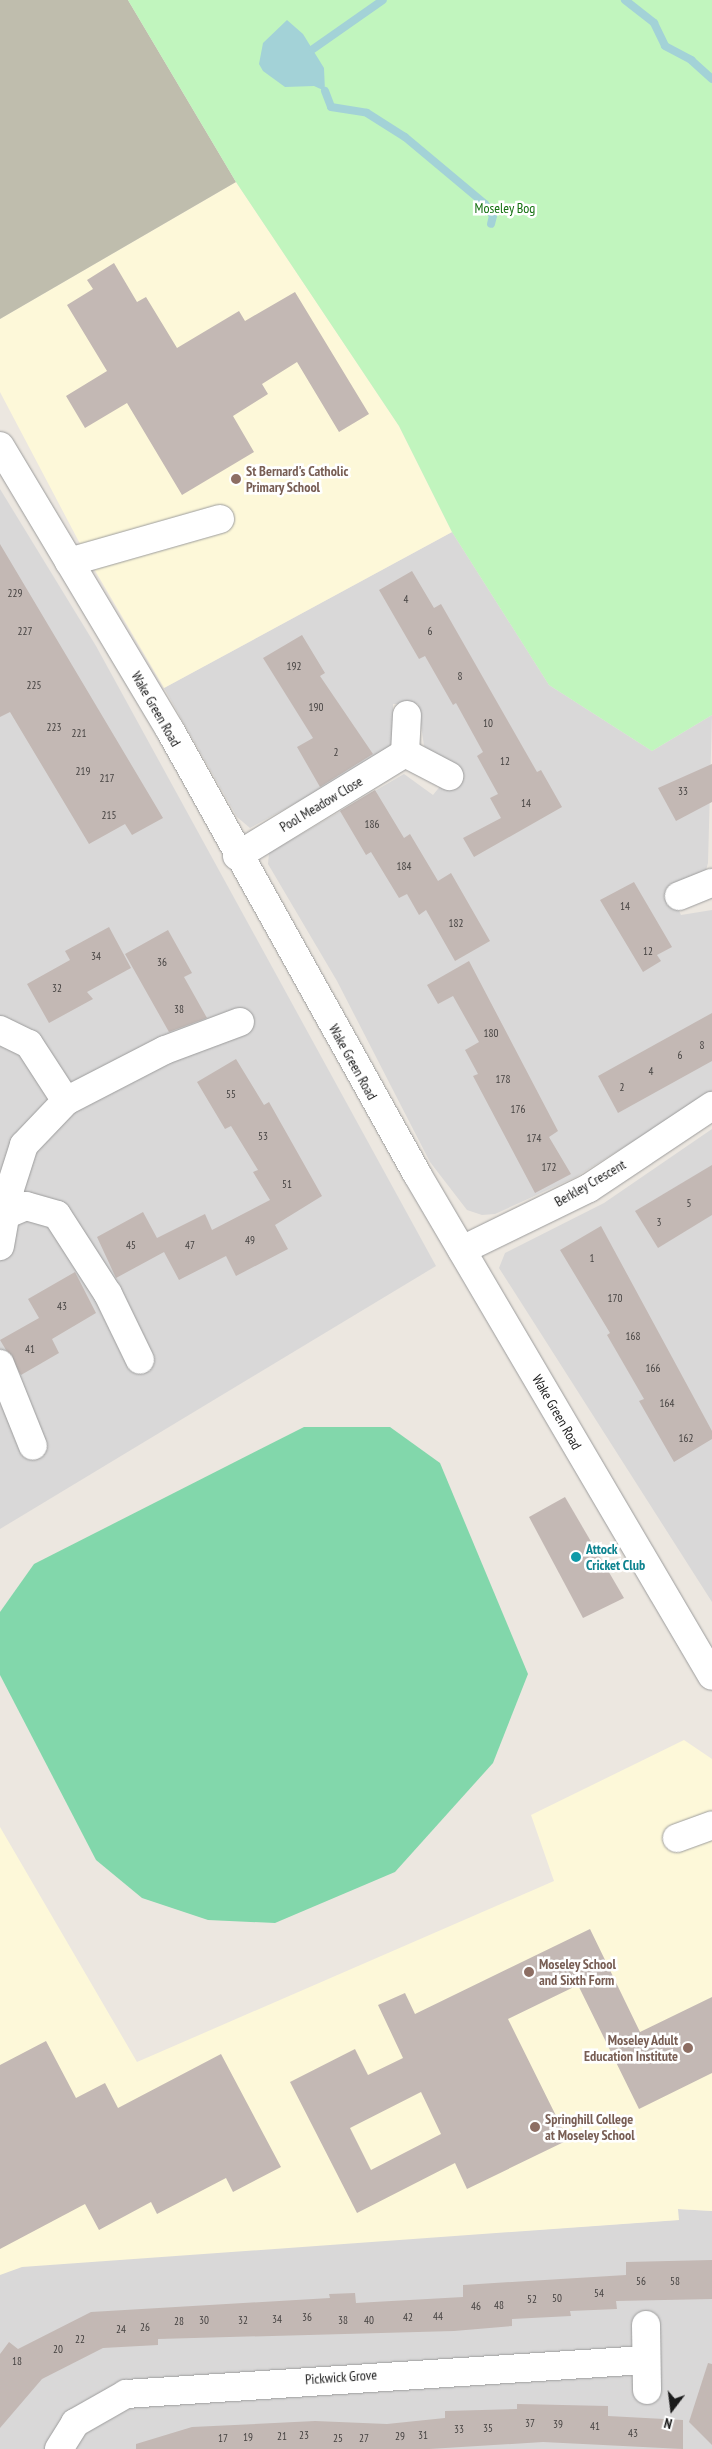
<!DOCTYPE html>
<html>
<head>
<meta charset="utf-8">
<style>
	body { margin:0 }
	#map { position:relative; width:712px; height:2449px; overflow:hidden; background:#ece7e0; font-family:"PT Sans Narrow",sans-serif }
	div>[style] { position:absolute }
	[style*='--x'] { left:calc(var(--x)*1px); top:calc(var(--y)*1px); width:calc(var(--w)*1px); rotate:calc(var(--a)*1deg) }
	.residential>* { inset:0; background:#d9d8d8 }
	.education>* { inset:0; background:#fdf8d9 }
	.construction>* { inset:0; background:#bfbdad }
	.park>* { inset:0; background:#c1f5be }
	.pitch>* { inset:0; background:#82d7ab }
	.water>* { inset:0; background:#a3d2d7 }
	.stream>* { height:8px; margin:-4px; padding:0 4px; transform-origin:4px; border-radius:4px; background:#a3d2d7 }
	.building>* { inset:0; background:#c3b8b4 }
	.roads { filter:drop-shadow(0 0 1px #9c9c9c) drop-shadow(0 0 1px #9c9c9c) }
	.minor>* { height:28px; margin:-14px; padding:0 14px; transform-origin:14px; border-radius:14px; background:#fff }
	.dots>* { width:14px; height:14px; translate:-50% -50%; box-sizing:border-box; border:2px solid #fff; border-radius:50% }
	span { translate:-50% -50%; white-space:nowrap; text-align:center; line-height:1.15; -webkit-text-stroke:5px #fff; paint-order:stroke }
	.number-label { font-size:11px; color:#454241 }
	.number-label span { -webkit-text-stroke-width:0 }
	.park-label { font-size:14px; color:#157011 }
	.education-label { font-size:14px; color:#785e54; font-weight:700 }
	.left { translate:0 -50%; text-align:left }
	.right { translate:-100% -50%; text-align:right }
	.street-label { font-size:14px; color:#1b1b1b }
	.culture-label { font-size:14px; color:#0d838f; font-weight:700 }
	.north { position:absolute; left:647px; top:2384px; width:50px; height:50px; -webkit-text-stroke:4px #fff; paint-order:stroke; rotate:195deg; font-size:14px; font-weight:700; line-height:20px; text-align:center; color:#1b1b1b }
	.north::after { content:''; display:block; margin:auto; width:18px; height:22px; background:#1b1b1b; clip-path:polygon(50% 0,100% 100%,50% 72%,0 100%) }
</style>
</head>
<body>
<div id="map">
	<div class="residential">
		<i style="clip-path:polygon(0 489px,96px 646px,436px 1266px,0 1529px)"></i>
		<i style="clip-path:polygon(452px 532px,549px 685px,652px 751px,712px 715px,708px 863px,706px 870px,670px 891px,681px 915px,712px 910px,712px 1092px,576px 1177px,495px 1214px,482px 1215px,467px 1210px,430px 1162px,337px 981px,268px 864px,269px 853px,404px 774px,433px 795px,454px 769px,424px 746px,418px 704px,393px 704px,393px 742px,382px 756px,250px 828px,237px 817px,164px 688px)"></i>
		<i style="clip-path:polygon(712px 1129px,712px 1602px,499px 1268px,505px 1253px,604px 1203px)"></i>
		<i style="clip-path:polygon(677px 2209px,712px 2211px,712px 2449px,0 2449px,0 2274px,23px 2265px,678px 2220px)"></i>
	</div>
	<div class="education">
		<i style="clip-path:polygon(236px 182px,399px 426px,452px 532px,164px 688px,87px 557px,0 392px,0 319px)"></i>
		<i style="clip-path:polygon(684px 1740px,712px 1759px,712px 2211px,678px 2209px,679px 2220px,22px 2267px,0 2275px,0 1827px,137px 2062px,554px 1881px,531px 1815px)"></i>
	</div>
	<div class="construction">
		<i style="clip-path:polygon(0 0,128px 0,236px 182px,0 319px)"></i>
	</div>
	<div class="park">
		<i style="clip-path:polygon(128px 0,712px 0,712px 715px,652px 751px,549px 685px,452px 532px,399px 426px,236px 182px)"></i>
	</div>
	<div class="pitch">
		<i style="clip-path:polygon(304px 1427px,390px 1427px,440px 1463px,528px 1674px,493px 1763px,395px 1872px,275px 1923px,208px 1920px,142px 1898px,96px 1860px,0 1675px,0 1612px,34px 1564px)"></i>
	</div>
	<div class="water">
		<i style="clip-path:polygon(287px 20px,303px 34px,324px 68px,325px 91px,314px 86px,285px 87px,263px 71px,259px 64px,263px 43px)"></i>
	</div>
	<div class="stream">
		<i style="--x:625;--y:0;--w:37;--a:38"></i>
		<i style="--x:654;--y:23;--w:25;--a:64"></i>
		<i style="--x:665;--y:46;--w:30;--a:28"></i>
		<i style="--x:691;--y:60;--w:28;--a:42"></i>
		<i style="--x:313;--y:49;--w:85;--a:-35"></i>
		<i style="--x:325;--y:91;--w:17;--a:69"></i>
		<i style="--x:331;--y:107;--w:36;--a:9"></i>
		<i style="--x:367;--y:113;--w:45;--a:32.3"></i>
		<i style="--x:405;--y:137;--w:104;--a:39.9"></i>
		<i style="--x:485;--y:204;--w:14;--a:56"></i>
		<i style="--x:493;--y:216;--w:8;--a:104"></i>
	</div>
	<div class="building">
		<i style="clip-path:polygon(114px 263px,137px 302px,146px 297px,177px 348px,239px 311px,245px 321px,295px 292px,369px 414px,339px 432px,297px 362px,262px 384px,268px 394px,233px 416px,254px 452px,182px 495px,127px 403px,85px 428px,66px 396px,107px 371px,67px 305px,93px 289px,87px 280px)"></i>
		<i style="clip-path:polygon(0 544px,163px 818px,132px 835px,125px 824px,89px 844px,10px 712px,0 717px)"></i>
		<i style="clip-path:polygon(412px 571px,434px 608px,441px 604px,537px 772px,541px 770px,562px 807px,474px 857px,463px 838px,501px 818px,490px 798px,498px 794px,477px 756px,483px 752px,456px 703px,453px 705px,425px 656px,419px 659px,379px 590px)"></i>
		<i style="clip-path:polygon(302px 635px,325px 673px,320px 676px,373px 754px,320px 787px,297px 747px,313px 738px,263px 658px)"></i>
		<i style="clip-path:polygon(712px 764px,712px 802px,676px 821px,658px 788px)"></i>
		<i style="clip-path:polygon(375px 790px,404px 838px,410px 834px,438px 881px,451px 873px,490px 941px,455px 961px,426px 910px,419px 915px,407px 894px,399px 898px,371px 852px,366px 855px,340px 811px)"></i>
		<i style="clip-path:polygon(634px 882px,672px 947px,657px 955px,661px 961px,643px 972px,600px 900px)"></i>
		<i style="clip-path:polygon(109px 927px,131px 968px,87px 992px,93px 999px,49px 1023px,27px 984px,70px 960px,65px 951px)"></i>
		<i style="clip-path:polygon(168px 930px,192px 973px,184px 977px,207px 1018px,169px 1032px,125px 954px)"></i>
		<i style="clip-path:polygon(469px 961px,558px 1131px,549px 1137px,571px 1174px,535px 1193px,473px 1076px,478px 1074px,465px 1050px,479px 1042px,453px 996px,438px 1004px,427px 985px)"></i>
		<i style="clip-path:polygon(712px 1013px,712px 1061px,618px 1113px,598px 1076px)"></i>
		<i style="clip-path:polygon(236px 1059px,264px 1105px,269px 1102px,322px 1196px,275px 1225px,288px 1249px,236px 1276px,226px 1256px,179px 1280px,164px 1252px,116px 1278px,97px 1237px,143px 1212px,157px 1238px,205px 1214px,212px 1230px,270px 1200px,253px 1172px,258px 1170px,231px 1126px,225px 1129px,197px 1082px)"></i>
		<i style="clip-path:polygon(712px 1165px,712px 1215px,658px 1248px,635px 1211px)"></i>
		<i style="clip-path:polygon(601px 1226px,712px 1431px,712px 1439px,674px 1462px,639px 1401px,644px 1399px,607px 1335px,610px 1333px,560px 1250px)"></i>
		<i style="clip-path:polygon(75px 1272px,96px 1313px,52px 1339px,59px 1353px,21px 1375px,0 1340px,39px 1318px,28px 1299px)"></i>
		<i style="clip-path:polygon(565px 1497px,624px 1598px,583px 1618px,529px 1517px)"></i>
		<i style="clip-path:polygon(evenodd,590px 1929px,640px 2032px,712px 1997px,712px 2073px,639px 2109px,578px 1985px,508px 2019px,568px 2140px,467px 2189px,455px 2163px,357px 2213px,290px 2082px,355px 2049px,368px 2075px,403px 2058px,378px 2005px,405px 1993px,415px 2014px,590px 1929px,421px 2092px,441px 2134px,371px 2170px,350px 2128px,421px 2092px)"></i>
		<i style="clip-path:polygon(46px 2041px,76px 2098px,105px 2083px,118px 2108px,221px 2054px,281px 2167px,233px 2192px,226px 2178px,157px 2214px,151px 2202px,99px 2230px,85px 2204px,0 2249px,0 2065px)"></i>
		<i style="clip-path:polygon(712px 2260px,712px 2299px,616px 2301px,617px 2309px,570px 2311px,571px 2316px,512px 2319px,512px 2326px,454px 2331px,158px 2339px,158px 2345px,103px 2348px,42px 2379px,0 2428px,0 2354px,9px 2342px,18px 2349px,91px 2312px,330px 2298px,329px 2294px,355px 2293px,356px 2303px,463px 2297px,463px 2285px,626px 2275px,626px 2262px)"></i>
		<i style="clip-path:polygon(708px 2363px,712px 2364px,712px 2445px,689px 2422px)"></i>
		<i style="clip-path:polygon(517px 2404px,608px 2406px,608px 2416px,683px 2420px,683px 2449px,543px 2442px,429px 2449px,136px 2449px,136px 2444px,192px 2427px,315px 2421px,387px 2424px,445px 2418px,445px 2411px,517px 2409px)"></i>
	</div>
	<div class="roads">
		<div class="minor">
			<i style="--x:0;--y:446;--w:331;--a:59.1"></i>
			<i style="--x:170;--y:730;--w:508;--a:60.91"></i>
			<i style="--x:417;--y:1174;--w:582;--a:59.56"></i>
			<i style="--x:69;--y:562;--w:157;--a:-15.9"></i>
			<i style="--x:405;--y:753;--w:50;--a:27.6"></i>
			<i style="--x:237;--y:856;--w:197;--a:-31.5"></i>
			<i style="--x:405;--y:753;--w:38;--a:-87"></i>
			<i style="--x:679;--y:896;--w:35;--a:-22"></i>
			<i style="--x:0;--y:1030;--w:32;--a:26"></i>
			<i style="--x:29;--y:1044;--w:68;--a:57"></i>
			<i style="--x:66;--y:1101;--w:61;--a:133.7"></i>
			<i style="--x:24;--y:1145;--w:46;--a:107.7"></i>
			<i style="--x:10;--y:1189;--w:58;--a:100"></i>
			<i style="--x:66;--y:1101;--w:111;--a:-27.3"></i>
			<i style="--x:165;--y:1050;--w:80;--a:-20.5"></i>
			<i style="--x:0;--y:1217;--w:28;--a:-23"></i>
			<i style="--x:26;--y:1206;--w:32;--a:16"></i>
			<i style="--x:57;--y:1215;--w:94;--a:57.2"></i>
			<i style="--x:108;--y:1294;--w:73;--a:64.1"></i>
			<i style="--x:462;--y:1250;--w:141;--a:-26"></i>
			<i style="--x:589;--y:1188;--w:148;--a:-33.7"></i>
			<i style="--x:0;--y:1364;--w:88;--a:68.1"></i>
			<i style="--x:677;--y:1838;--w:37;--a:-20"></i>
			<i style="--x:646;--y:2325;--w:65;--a:89.1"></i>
			<i style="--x:59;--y:2449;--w:31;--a:-58"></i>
			<i style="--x:75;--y:2423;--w:59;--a:-29.6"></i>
			<i style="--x:126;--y:2394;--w:520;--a:-3.75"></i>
		</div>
	</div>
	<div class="dots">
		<i style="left:236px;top:479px;background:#8d6e63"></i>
		<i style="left:576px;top:1557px;background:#0f9aa8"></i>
		<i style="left:529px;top:1972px;background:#8d6e63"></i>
		<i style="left:688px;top:2048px;background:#8d6e63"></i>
		<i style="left:535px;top:2127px;background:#8d6e63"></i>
	</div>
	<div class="number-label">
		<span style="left:15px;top:593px">229</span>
		<span style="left:406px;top:599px">4</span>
		<span style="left:25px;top:631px">227</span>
		<span style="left:430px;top:631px">6</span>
		<span style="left:294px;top:666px">192</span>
		<span style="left:460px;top:676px">8</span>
		<span style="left:34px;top:685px">225</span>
		<span style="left:316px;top:707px">190</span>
		<span style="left:488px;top:723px">10</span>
		<span style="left:54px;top:727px">223</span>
		<span style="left:79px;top:733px">221</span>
		<span style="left:336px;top:752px">2</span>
		<span style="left:505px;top:761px">12</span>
		<span style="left:83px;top:771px">219</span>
		<span style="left:107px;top:778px">217</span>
		<span style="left:683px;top:791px">33</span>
		<span style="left:526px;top:803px">14</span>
		<span style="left:109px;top:815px">215</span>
		<span style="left:372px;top:824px">186</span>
		<span style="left:404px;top:866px">184</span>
		<span style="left:625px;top:906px">14</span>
		<span style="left:456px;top:923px">182</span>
		<span style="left:648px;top:951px">12</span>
		<span style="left:96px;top:956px">34</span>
		<span style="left:162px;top:962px">36</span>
		<span style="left:57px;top:988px">32</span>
		<span style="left:179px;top:1009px">38</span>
		<span style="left:491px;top:1033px">180</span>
		<span style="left:702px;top:1045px">8</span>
		<span style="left:680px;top:1055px">6</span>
		<span style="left:651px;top:1071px">4</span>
		<span style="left:503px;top:1079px">178</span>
		<span style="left:622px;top:1087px">2</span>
		<span style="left:231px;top:1094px">55</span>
		<span style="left:518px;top:1109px">176</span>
		<span style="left:263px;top:1136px">53</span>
		<span style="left:534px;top:1138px">174</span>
		<span style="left:549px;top:1167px">172</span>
		<span style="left:287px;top:1184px">51</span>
		<span style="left:689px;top:1203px">5</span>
		<span style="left:659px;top:1222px">3</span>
		<span style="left:250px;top:1240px">49</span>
		<span style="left:131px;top:1245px">45</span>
		<span style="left:190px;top:1245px">47</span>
		<span style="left:592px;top:1258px">1</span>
		<span style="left:615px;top:1298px">170</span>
		<span style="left:62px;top:1306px">43</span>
		<span style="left:633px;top:1336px">168</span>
		<span style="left:30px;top:1349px">41</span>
		<span style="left:653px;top:1368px">166</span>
		<span style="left:667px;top:1403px">164</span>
		<span style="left:686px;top:1438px">162</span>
		<span style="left:641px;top:2281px">56</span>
		<span style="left:675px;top:2281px">58</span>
		<span style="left:599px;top:2293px">54</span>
		<span style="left:557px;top:2298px">50</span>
		<span style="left:532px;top:2299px">52</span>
		<span style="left:499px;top:2305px">48</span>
		<span style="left:476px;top:2306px">46</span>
		<span style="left:438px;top:2316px">44</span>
		<span style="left:307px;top:2317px">36</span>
		<span style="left:408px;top:2317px">42</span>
		<span style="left:277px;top:2319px">34</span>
		<span style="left:204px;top:2320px">30</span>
		<span style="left:243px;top:2320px">32</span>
		<span style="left:343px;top:2320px">38</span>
		<span style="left:369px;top:2320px">40</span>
		<span style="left:179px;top:2321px">28</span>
		<span style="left:145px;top:2327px">26</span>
		<span style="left:121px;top:2329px">24</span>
		<span style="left:80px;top:2339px">22</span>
		<span style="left:58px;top:2349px">20</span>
		<span style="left:17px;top:2361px">18</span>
		<span style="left:530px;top:2423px">37</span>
		<span style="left:558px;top:2424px">39</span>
		<span style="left:595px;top:2426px">41</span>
		<span style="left:488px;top:2428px">35</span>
		<span style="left:459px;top:2429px">33</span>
		<span style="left:633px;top:2433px">43</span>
		<span style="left:304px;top:2435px">23</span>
		<span style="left:423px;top:2435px">31</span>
		<span style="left:282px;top:2436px">21</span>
		<span style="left:400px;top:2436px">29</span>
		<span style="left:248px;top:2437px">19</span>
		<span style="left:223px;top:2438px">17</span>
		<span style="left:338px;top:2438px">25</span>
		<span style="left:364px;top:2438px">27</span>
	</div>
	<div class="park-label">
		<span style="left:505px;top:208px">Moseley Bog</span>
	</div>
	<div class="education-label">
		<span class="left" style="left:246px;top:479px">St Bernard's Catholic<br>Primary School</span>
		<span class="left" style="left:539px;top:1972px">Moseley School<br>and Sixth Form</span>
		<span class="right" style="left:678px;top:2048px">Moseley Adult<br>Education Institute</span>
		<span class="left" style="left:545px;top:2127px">Springhill College<br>at Moseley School</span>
	</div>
	<div class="street-label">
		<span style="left:156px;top:709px;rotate:60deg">Wake Green Road</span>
		<span style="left:321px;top:804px;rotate:-31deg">Pool Meadow Close</span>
		<span style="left:353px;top:1062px;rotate:61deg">Wake Green Road</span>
		<span style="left:590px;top:1183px;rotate:-30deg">Berkley Crescent</span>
		<span style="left:557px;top:1412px;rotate:60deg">Wake Green Road</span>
		<span style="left:341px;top:2377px;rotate:-4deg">Pickwick Grove</span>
	</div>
	<div class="culture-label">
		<span class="left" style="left:586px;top:1557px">Attock<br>Cricket Club</span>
	</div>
	<div class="north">N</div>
</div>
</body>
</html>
